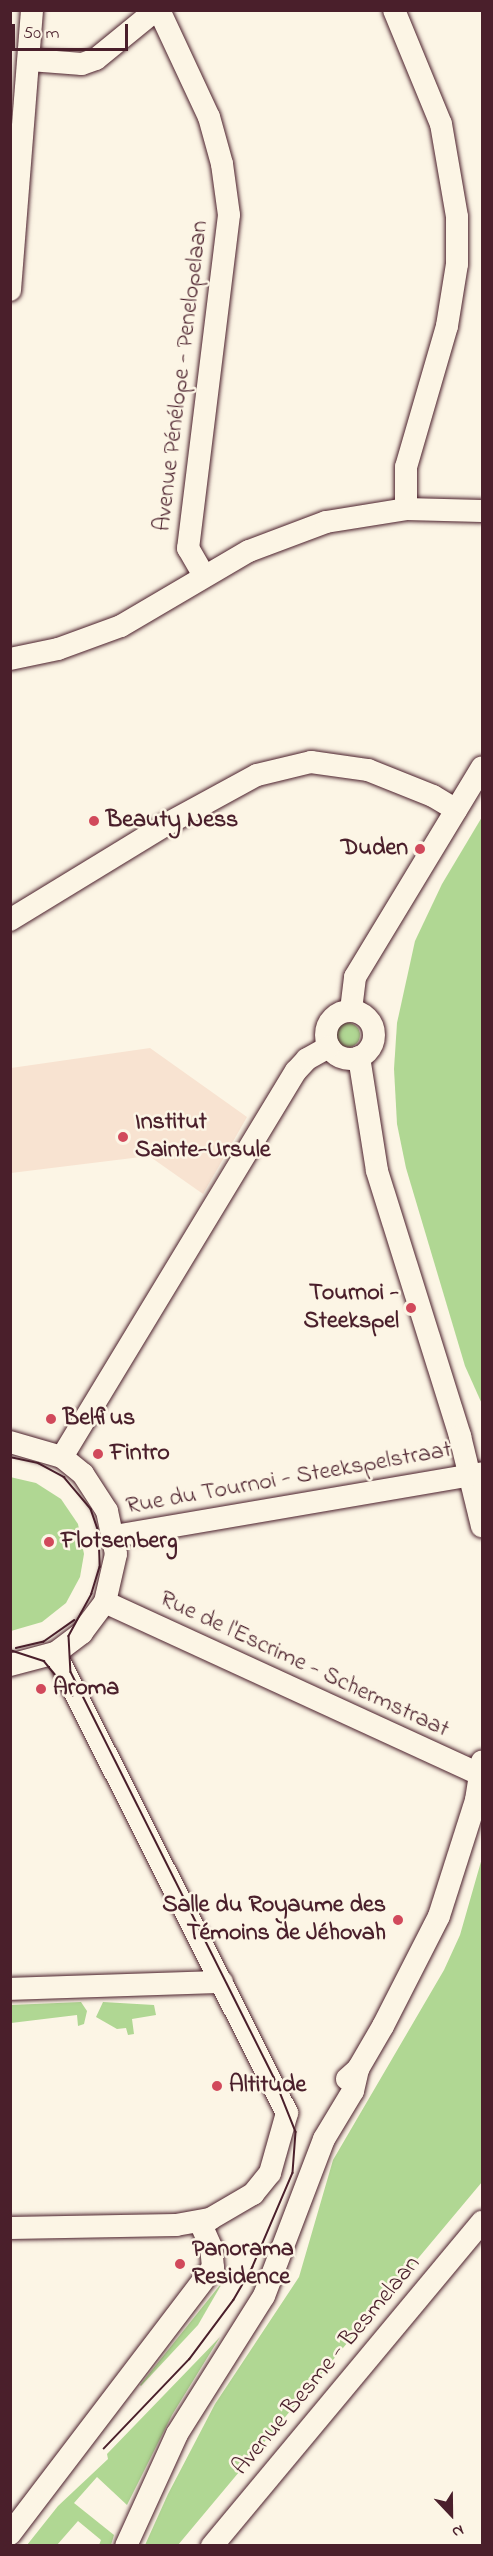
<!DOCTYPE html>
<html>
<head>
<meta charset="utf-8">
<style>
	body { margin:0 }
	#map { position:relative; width:493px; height:2556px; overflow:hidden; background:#fcf5e5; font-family:"Indie Flower",sans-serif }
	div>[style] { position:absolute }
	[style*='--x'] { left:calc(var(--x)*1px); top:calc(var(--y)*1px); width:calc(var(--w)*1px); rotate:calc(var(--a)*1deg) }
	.built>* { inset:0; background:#f8e3d1 }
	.green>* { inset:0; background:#b0d793 }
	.round { border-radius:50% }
	.roads { filter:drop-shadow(0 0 2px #4a1f2b) drop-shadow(0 0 2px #4a1f2b) }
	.minor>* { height:22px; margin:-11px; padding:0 11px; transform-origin:11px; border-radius:11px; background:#fcf5e5 }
	.minor>.ring { margin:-11px; padding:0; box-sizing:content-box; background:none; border:22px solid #fcf5e5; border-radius:50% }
	.tram>* { height:1.5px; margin:-0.75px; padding:0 0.75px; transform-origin:0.75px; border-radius:0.75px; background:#4a1f2b }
	.dots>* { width:16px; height:16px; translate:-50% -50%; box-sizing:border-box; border:3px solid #fcf5e5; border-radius:50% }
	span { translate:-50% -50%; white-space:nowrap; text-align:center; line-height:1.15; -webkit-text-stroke:5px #fcf5e5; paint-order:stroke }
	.street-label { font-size:24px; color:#4a1f2b }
	.poi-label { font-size:24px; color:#4a1f2b; font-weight:700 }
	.left { translate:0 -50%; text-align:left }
	.right { translate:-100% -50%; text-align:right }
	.frame { position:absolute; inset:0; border:12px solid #4a1f2b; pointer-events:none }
	.north { position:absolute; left:421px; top:2484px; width:60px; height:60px; -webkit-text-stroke:4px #fcf5e5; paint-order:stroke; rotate:158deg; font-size:16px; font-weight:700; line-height:24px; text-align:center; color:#4a1f2b }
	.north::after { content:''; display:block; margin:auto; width:21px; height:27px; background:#4a1f2b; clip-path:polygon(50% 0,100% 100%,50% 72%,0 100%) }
	.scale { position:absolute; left:12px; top:24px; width:116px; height:27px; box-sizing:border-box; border:3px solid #4a1f2b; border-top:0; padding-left:8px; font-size:18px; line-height:21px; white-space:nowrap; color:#4a1f2b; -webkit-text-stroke:4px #fcf5e5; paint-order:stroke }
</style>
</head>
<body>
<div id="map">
	<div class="built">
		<i style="clip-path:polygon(150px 1048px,247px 1117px,203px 1194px,149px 1156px,11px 1173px,11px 1068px)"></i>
	</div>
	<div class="green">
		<i style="clip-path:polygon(482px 817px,482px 1404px,465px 1366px,406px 1168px,397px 1124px,394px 1069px,397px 1023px,415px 941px,442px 884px)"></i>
		<i class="round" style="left:336px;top:1023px;width:24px;height:24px"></i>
		<i style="clip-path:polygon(10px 1477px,36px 1483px,61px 1499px,78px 1524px,84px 1554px,80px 1577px,66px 1603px,42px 1622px,11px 1631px)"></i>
		<i style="clip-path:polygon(482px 1858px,482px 2182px,178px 2545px,145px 2545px,168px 2494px,215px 2404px,299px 2277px,333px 2160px,444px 1970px,460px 1935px)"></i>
		<i style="clip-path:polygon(81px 2002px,87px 2011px,84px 2024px,78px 2026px,77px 2015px,11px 2023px,11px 2005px)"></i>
		<i style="clip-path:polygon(103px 2002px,154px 2005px,156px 2015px,132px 2019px,134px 2034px,128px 2035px,126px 2028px,117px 2029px,96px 2017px)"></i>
		<i style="clip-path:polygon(224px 2280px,198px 2325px,141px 2386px,140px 2385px)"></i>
		<i style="clip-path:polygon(220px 2337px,172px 2415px,127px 2505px,97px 2477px,74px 2503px,114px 2535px,111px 2545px,99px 2545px,101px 2540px,78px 2521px,57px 2545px,27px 2545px,58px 2506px,108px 2459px,107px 2454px)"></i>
	</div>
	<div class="roads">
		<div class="minor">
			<i style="--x:159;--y:10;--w:118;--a:65"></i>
			<i style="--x:209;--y:117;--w:49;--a:74.5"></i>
			<i style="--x:222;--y:164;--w:51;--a:82.2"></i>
			<i style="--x:229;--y:215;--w:336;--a:97"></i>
			<i style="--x:188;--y:548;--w:32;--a:60"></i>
			<i style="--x:394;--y:10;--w:123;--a:67.6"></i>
			<i style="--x:441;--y:124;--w:94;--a:80.2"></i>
			<i style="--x:457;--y:217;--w:47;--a:90"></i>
			<i style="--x:457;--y:264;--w:63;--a:99.2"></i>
			<i style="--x:447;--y:326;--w:147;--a:106.2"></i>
			<i style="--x:406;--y:467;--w:42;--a:90"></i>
			<i style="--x:30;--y:60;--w:52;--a:4.4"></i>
			<i style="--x:82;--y:64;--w:15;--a:-20"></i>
			<i style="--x:96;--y:59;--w:77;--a:-39.2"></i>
			<i style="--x:10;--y:290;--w:281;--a:-85.5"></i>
			<i style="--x:10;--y:659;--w:49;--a:-11.8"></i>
			<i style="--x:58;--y:649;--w:67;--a:-20.1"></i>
			<i style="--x:121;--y:626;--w:148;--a:-30.4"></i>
			<i style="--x:249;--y:551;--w:82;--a:-20.6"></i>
			<i style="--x:326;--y:522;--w:81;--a:-9.2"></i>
			<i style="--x:406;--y:509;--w:76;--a:1.5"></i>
			<i style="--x:10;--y:920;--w:184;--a:-31.4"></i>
			<i style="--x:167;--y:824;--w:102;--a:-28.6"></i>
			<i style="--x:257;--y:775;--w:56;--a:-13.5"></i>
			<i style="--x:311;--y:762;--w:58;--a:8"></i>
			<i style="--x:368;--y:770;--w:70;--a:21.8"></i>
			<i style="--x:433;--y:796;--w:27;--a:31"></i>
			<i style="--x:351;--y:1010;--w:33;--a:-83"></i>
			<i style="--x:355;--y:977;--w:245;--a:-58.8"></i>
			<i class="ring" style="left:326px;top:1011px;width:26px;height:26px"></i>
			<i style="--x:359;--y:1057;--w:115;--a:81"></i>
			<i style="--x:377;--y:1171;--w:278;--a:72.6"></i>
			<i style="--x:460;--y:1436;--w:93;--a:76.3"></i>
			<i style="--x:10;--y:1442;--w:54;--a:16.1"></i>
			<i style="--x:62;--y:1457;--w:27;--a:39"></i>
			<i style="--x:83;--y:1474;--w:44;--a:57"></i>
			<i style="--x:107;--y:1511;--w:44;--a:78.2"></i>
			<i style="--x:116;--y:1554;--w:49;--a:102.9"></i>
			<i style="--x:105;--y:1602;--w:39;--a:127"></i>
			<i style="--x:82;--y:1633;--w:34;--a:143"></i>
			<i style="--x:55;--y:1653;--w:47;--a:165.1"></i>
			<i style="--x:62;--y:1457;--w:451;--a:-58.8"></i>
			<i style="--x:296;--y:1071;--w:16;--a:-47"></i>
			<i style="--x:307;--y:1059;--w:25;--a:-29"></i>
			<i style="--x:115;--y:1536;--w:372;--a:-9.7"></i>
			<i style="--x:105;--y:1602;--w:414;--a:24.7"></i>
			<i style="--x:10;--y:1989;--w:212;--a:-1.9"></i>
			<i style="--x:347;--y:2079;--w:15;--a:-42"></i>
			<i style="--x:358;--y:2069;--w:50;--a:-59.8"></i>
			<i style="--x:383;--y:2026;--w:123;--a:-63"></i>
			<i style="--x:439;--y:1916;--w:122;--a:-72.3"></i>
			<i style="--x:476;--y:1800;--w:39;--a:-81"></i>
			<i style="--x:10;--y:2228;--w:166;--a:-1"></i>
			<i style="--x:176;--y:2225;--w:35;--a:-10"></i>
			<i style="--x:210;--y:2219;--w:50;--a:-30.2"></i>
			<i style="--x:253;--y:2194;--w:27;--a:-51"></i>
			<i style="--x:270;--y:2173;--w:62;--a:-74.2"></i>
			<i style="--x:287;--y:2113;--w:515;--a:-116.76"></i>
			<i style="--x:10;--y:2534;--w:335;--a:-52.7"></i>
			<i style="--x:213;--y:2268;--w:21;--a:-95"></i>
			<i style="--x:211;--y:2247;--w:27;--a:-114"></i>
			<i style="--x:126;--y:2546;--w:123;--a:-65.5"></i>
			<i style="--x:177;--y:2434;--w:163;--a:-57.8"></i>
			<i style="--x:264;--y:2296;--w:168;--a:-69.1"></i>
			<i style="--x:324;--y:2139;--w:56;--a:-58.9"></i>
			<i style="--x:353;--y:2091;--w:23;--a:-77"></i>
			<i style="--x:212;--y:2546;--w:422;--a:-50.2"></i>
		</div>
	</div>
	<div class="tram">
		<i style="--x:10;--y:1457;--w:29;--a:12"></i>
		<i style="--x:38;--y:1463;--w:30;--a:28"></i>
		<i style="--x:64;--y:1477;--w:42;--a:49.8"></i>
		<i style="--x:91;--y:1509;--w:24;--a:71"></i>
		<i style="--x:99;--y:1532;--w:35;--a:88"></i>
		<i style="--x:100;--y:1567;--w:28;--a:107"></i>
		<i style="--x:92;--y:1594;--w:48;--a:118.7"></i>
		<i style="--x:69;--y:1636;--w:36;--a:87"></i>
		<i style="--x:71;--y:1672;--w:453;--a:63.4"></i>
		<i style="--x:274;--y:2077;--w:59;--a:68.2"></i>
		<i style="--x:296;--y:2132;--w:41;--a:94.2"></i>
		<i style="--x:293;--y:2173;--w:102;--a:113.1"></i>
		<i style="--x:253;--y:2267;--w:38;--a:120"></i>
		<i style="--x:234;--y:2300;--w:74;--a:126.7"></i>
		<i style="--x:190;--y:2359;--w:124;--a:133.7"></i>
		<i style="--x:16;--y:1648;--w:28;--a:-13"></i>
		<i style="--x:43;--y:1642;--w:38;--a:-35"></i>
		<i style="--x:10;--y:1650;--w:36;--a:18"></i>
		<i style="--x:44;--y:1661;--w:45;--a:50.4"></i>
	</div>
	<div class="dots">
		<i style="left:94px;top:821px;background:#d1495b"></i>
		<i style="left:420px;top:849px;background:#d1495b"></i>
		<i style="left:123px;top:1137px;background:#d1495b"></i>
		<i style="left:411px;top:1308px;background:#d1495b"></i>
		<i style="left:51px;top:1419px;background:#d1495b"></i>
		<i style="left:98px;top:1454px;background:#d1495b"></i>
		<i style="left:49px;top:1542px;background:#d1495b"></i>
		<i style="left:41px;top:1689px;background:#d1495b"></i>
		<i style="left:398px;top:1920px;background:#d1495b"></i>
		<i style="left:217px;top:2086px;background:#d1495b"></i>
		<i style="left:180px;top:2264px;background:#d1495b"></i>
	</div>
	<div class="street-label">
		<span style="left:182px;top:376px;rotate:-83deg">Avenue Pénélope - Penelopelaan</span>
		<span style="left:289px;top:1479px;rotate:-10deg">Rue du Tournoi - Steekspelstraat</span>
		<span style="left:304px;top:1665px;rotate:25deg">Rue de l'Escrime - Schermstraat</span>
		<span style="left:327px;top:2366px;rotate:-50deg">Avenue Besme - Besmelaan</span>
	</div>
	<div class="poi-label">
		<span class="left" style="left:106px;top:821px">Beauty Ness</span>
		<span class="right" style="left:408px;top:849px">Duden</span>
		<span class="left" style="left:135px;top:1137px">Institut<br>Sainte-Ursule</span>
		<span class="right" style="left:399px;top:1308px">Tournoi -<br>Steekspel</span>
		<span class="left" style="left:63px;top:1419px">Belfius</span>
		<span class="left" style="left:110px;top:1454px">Fintro</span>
		<span class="left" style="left:61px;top:1542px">Flotsenberg</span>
		<span class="left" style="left:53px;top:1689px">Aroma</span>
		<span class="right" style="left:386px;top:1920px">Salle du Royaume des<br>Témoins de Jéhovah</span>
		<span class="left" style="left:229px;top:2086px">Altitude</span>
		<span class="left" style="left:192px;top:2264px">Panorama<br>Residence</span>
	</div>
	<div class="frame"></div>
	<div class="north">N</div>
	<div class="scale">50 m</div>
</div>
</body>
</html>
